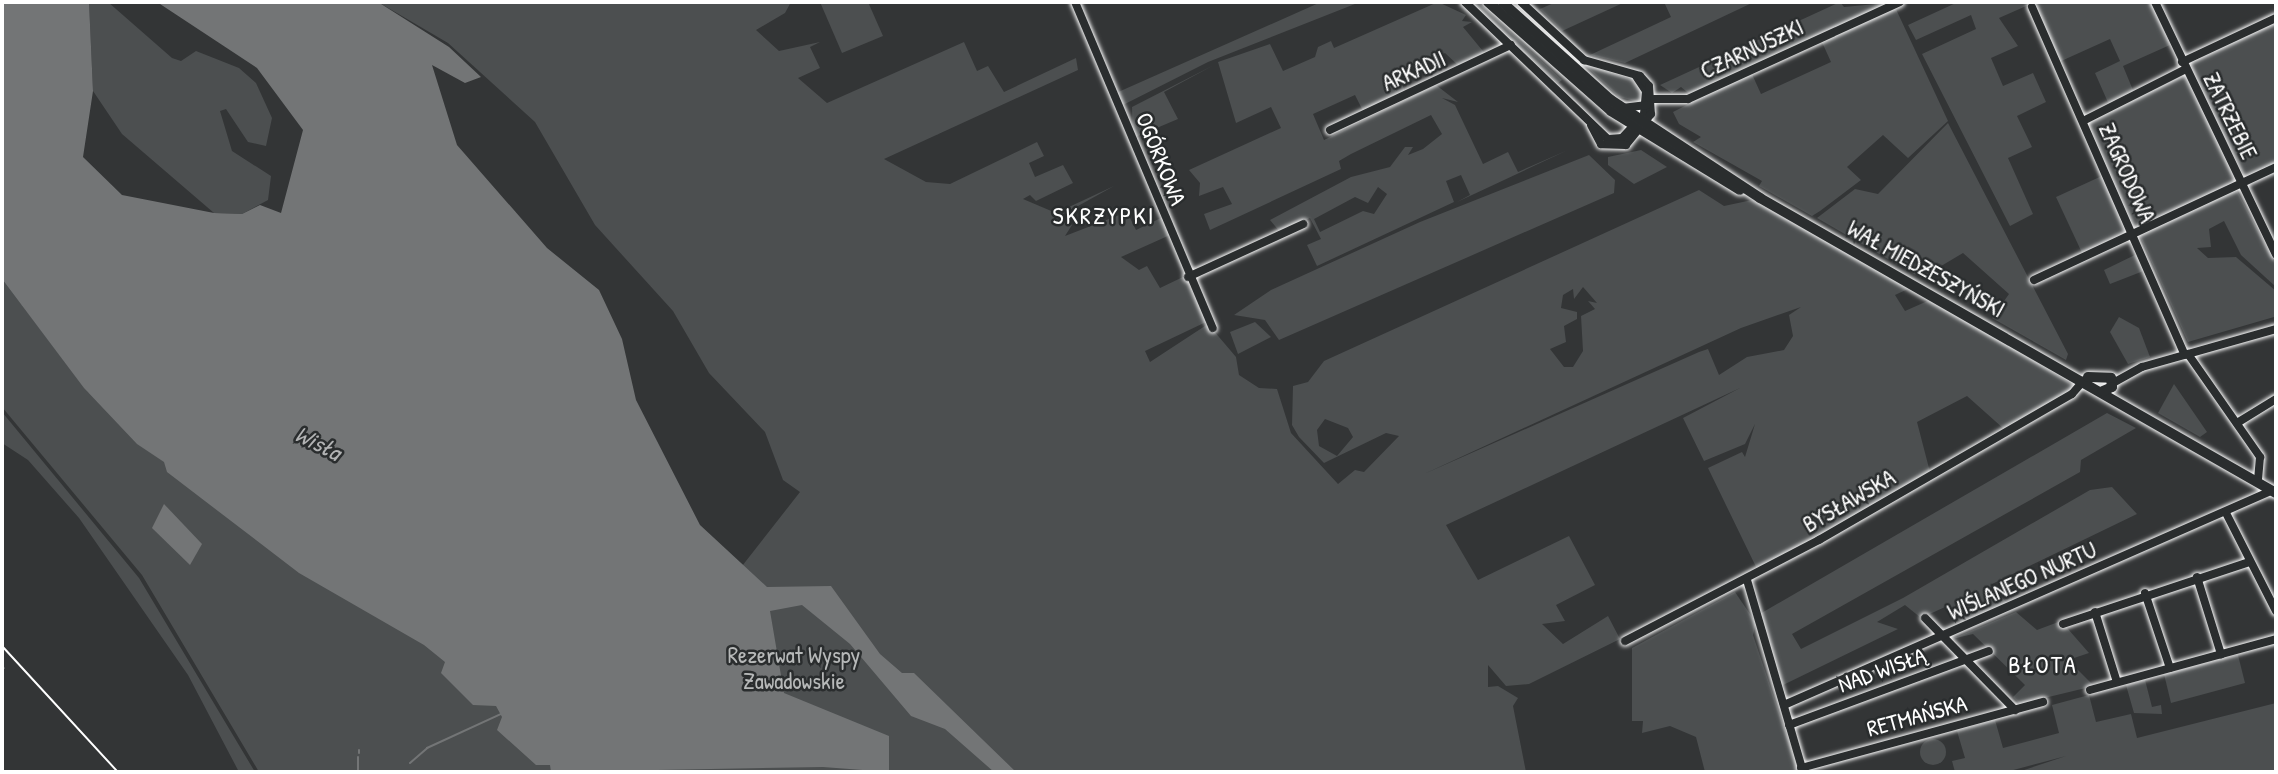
<!DOCTYPE html>
<html>
<head>
<meta charset="utf-8">
<style>
	body { margin:0 }
	#map { position:relative; width:2278px; height:774px; overflow:hidden; background:#333536; font-family:"Patrick Hand",sans-serif }
	div>[style] { position:absolute }
	[style*='--x'] { left:calc(var(--x)*1px); top:calc(var(--y)*1px); width:calc(var(--w)*1px); rotate:calc(var(--a)*1deg) }
	.green>* { inset:0; background:#4c4f50 }
	.round { border-radius:50% }
	.water>* { inset:0; background:#737576 }
	.stream>* { height:2px; margin:-1px; padding:0 1px; transform-origin:1px; border-radius:1px; background:#737576 }
	.roads { filter:drop-shadow(0 0 2px #fff) drop-shadow(0 0 2px #fff) }
	.minor>* { height:8px; margin:-4px; padding:0 4px; transform-origin:4px; border-radius:4px; background:#2a2d2e }
	.major>* { height:10px; margin:-5px; padding:0 5px; transform-origin:5px; border-radius:5px; background:#2a2d2e }
	.rail>* { height:2px; margin:-1px; padding:0 1px; transform-origin:1px; border-radius:1px; background:#fff }
	span { translate:-50% -50%; white-space:nowrap; text-align:center; line-height:1.15; -webkit-text-stroke:5px #2a2d2e; paint-order:stroke }
	.street-label { font-size:23px; color:#fff }
	.park-label { font-size:23px; color:#b7b9b9 }
	.neighbourhood-label { font-size:24px; color:#fff; letter-spacing:2px }
	.water-label { font-size:24px; color:#b2b3b4; font-style:italic }
	.frame { position:absolute; inset:0; border:4px solid #fff; pointer-events:none }
</style>
</head>
<body>
<div id="map">
	<div class="green">
		<i style="clip-path:polygon(89px 2px,108px 2px,172px 58px,181px 61px,196px 51px,239px 68px,256px 83px,272px 118px,266px 146px,248px 142px,226px 109px,220px 111px,232px 151px,271px 176px,268px 200px,242px 214px,214px 213px,122px 134px,93px 91px)"></i>
		<i style="clip-path:polygon(evenodd,378px 2px,791px 2px,785px 13px,756px 30px,779px 51px,820px 42px,810px 47px,820px 68px,798px 78px,827px 103px,964px 42px,977px 71px,988px 66px,1004px 92px,1076px 58px,1078px 70px,884px 159px,926px 182px,950px 184px,1037px 142px,1044px 156px,1029px 163px,1035px 177px,1063px 165px,1073px 183px,1036px 201px,1030px 195px,1023px 199px,1056px 213px,1114px 186px,1060px 216px,1072px 225px,1065px 236px,1127px 212px,1136px 230px,1163px 217px,1170px 235px,1121px 257px,1139px 270px,1147px 266px,1160px 288px,1185px 276px,1206px 322px,1145px 351px,1150px 362px,1208px 324px,1236px 357px,1239px 375px,1259px 388px,1277px 389px,1291px 433px,1338px 484px,1355px 470px,1364px 472px,1399px 436px,1386px 433px,1324px 463px,1299px 437px,1292px 425px,1293px 386px,1308px 382px,1324px 361px,1699px 190px,1724px 206px,1752px 200px,1910px 288px,1895px 295px,1905px 311px,1932px 299px,2076px 387px,2004px 429px,1967px 396px,1917px 422px,1930px 472px,1758px 571px,1708px 468px,1742px 452px,1745px 457px,1755px 424px,1745px 444px,1704px 461px,1683px 418px,1740px 388px,1446px 525px,1478px 580px,1569px 536px,1595px 585px,1556px 605px,1565px 621px,1542px 624px,1563px 644px,1608px 616px,1620px 639px,1529px 684px,1506px 686px,1488px 665px,1488px 687px,1498px 686px,1518px 698px,1513px 706px,1526px 772px,259px 772px,142px 575px,2px 407px,2px 279px,88px 392px,616px 727px,800px 492px,783px 480px,765px 432px,709px 373px,673px 311px,595px 225px,535px 122px,448px 43px,378px 2px,1583px 287px,1597px 303px,1588px 301px,1595px 309px,1581px 316px,1583px 351px,1573px 367px,1564px 367px,1550px 349px,1566px 342px,1564px 326px,1577px 319px,1577px 312px,1561px 308px,1563px 295px,1573px 289px,1574px 299px,1583px 287px,378px 2px,1801px 307px,1789px 315px,1793px 336px,1784px 350px,1747px 357px,1719px 375px,1708px 349px,1699px 352px,1424px 474px,1741px 328px,1801px 307px,378px 2px,1325px 419px,1348px 428px,1353px 437px,1337px 456px,1319px 446px,1317px 430px,1325px 419px)"></i>
		<i style="clip-path:polygon(820px 2px,868px 2px,883px 36px,842px 53px)"></i>
		<i style="clip-path:polygon(1321px 2px,1360px 2px,1208px 62px,1121px 106px,1116px 93px)"></i>
		<i style="clip-path:polygon(evenodd,1438px 2px,1466px 15px,1462px 21px,1472px 22px,1463px 27px,1487px 56px,1461px 68px,1445px 53px,1398px 74px,1406px 94px,1364px 113px,1355px 95px,1313px 114px,1324px 140px,1436px 85px,1458px 102px,1442px 98px,1455px 105px,1483px 164px,1508px 152px,1518px 172px,1568px 150px,1457px 202px,1470px 195px,1461px 175px,1446px 181px,1454px 202px,1317px 266px,1307px 245px,1321px 239px,1310px 218px,1280px 232px,1270px 220px,1351px 177px,1390px 167px,1405px 147px,1413px 147px,1408px 155px,1423px 149px,1442px 134px,1431px 115px,1351px 154px,1339px 161px,1341px 169px,1210px 230px,1204px 214px,1232px 204px,1223px 187px,1199px 196px,1200px 183px,1189px 170px,1281px 128px,1271px 107px,1236px 123px,1218px 62px,1270px 44px,1283px 71px,1315px 57px,1318px 47px,1331px 41px,1334px 48px,1438px 2px,1378px 187px,1387px 194px,1374px 214px,1363px 211px,1320px 232px,1314px 219px,1355px 197px,1368px 203px,1378px 187px)"></i>
		<i style="clip-path:polygon(1469px 2px,1478px 2px,1562px 80px,1558px 83px)"></i>
		<i style="clip-path:polygon(1556px 2px,1625px 2px,1562px 31px,1540px 9px)"></i>
		<i style="clip-path:polygon(1664px 2px,1754px 2px,1625px 63px,1590px 55px,1671px 17px)"></i>
		<i style="clip-path:polygon(1840px 2px,1844px 7px,1897px 2px,1692px 96px,1681px 87px,1672px 93px,1660px 85px)"></i>
		<i style="clip-path:polygon(1958px 2px,2151px 2px,2170px 45px,2123px 66px,2135px 95px,2110px 107px,2095px 73px,2120px 61px,2110px 39px,2059px 62px,2033px 3px,1999px 18px,2018px 46px,1991px 58px,2003px 86px,2033px 73px,2046px 102px,2017px 116px,2032px 147px,2008px 158px,2033px 214px,2010px 226px,1922px 54px,1976px 29px,1971px 15px,1916px 40px,1908px 25px)"></i>
		<i style="clip-path:polygon(1895px 7px,1948px 121px,1908px 158px,1883px 135px,1847px 167px,1861px 180px,1820px 211px,1812px 216px,1759px 186px,1762px 181px,1693px 142px,1701px 137px,1679px 124px,1673px 112px,1751px 72px,1761px 94px,1831px 62px,1821px 40px)"></i>
		<i style="clip-path:polygon(2276px 20px,2276px 165px,2246px 179px,2187px 62px)"></i>
		<i style="clip-path:polygon(1561px 43px,1584px 64px,1632px 80px,1641px 90px,1639px 102px,1619px 97px)"></i>
		<i style="clip-path:polygon(1214px 65px,1164px 92px,1178px 119px,1133px 138px,1132px 107px)"></i>
		<i style="clip-path:polygon(2185px 75px,2238px 182px,2134px 231px,2085px 122px)"></i>
		<i style="clip-path:polygon(1948px 123px,2068px 354px,2066px 360px,1992px 318px,2009px 294px,1963px 253px,1921px 278px,1817px 218px,1855px 189px,1878px 194px)"></i>
		<i style="clip-path:polygon(1641px 150px,1667px 167px,1634px 184px,1608px 165px,1608px 157px)"></i>
		<i style="clip-path:polygon(1589px 155px,1615px 180px,1614px 193px,1279px 340px,1265px 320px,1234px 315px,1271px 290px,1420px 222px)"></i>
		<i style="clip-path:polygon(2104px 175px,2130px 233px,2083px 255px,2056px 197px)"></i>
		<i style="clip-path:polygon(2236px 189px,2276px 265px,2276px 287px,2241px 255px,2224px 221px,2209px 229px,2211px 247px,2197px 248px,2208px 258px,2236px 257px,2276px 291px,2274px 317px,2188px 342px,2139px 234px)"></i>
		<i style="clip-path:polygon(2139px 253px,2146px 270px,2110px 284px,2104px 270px)"></i>
		<i style="clip-path:polygon(2119px 317px,2139px 328px,2150px 357px,2128px 364px,2110px 332px)"></i>
		<i style="clip-path:polygon(1255px 322px,1271px 337px,1238px 354px,1230px 332px)"></i>
		<i style="clip-path:polygon(2174px 384px,2207px 432px,2200px 437px,2158px 413px)"></i>
		<i style="clip-path:polygon(2px 412px,139px 578px,255px 772px,239px 772px,188px 675px,79px 518px,28px 460px,2px 443px)"></i>
		<i style="clip-path:polygon(2107px 413px,2136px 428px,2081px 460px,2080px 472px,1792px 634px,1801px 649px,1903px 598px,2090px 490px,2112px 487px,2137px 514px,1990px 585px,2008px 604px,1964px 625px,1945px 607px,1921px 618px,1905px 605px,1877px 622px,1898px 629px,1781px 686px,1758px 615px)"></i>
		<i style="clip-path:polygon(1735px 592px,1756px 623px,1753px 635px,1799px 772px,1705px 772px,1696px 737px,1670px 726px,1642px 733px,1643px 721px,1632px 721px,1632px 648px)"></i>
		<i style="clip-path:polygon(2016px 612px,2037px 630px,2061px 621px,2089px 653px,2068px 660px,2094px 686px,2020px 704px,2013px 697px,2025px 685px,1973px 634px,1952px 639px)"></i>
		<i style="clip-path:polygon(2238px 655px,2245px 683px,2171px 703px,2164px 674px)"></i>
		<i style="clip-path:polygon(2145px 680px,2152px 707px,2161px 705px,2162px 714px,2134px 713px,2126px 685px)"></i>
		<i style="clip-path:polygon(2089px 695px,2096px 722px,2131px 714px,2137px 738px,2276px 703px,2276px 772px,2018px 772px,2066px 756px,2006px 772px,1955px 772px,1952px 761px,1965px 758px,1957px 731px,1995px 720px,2003px 748px,2059px 733px,2052px 705px)"></i>
		<i class="round" style="left:1920px;top:739px;width:26px;height:26px"></i>
	</div>
	<div class="water">
		<i style="clip-path:polygon(2px 2px,89px 2px,93px 91px,83px 157px,122px 195px,214px 213px,242px 214px,260px 205px,281px 213px,303px 130px,257px 68px,157px 2px,378px 2px,449px 47px,481px 77px,465px 83px,432px 65px,457px 145px,547px 248px,599px 290px,622px 339px,636px 400px,700px 525px,767px 587px,831px 586px,880px 654px,902px 673px,914px 673px,1016px 772px,994px 772px,945px 729px,911px 716px,850px 644px,802px 605px,770px 611px,784px 693px,889px 736px,889px 772px,823px 767px,551px 772px,550px 765px,536px 765px,497px 730px,502px 717px,496px 706px,473px 705px,441px 673px,445px 662px,424px 645px,299px 573px,167px 472px,164px 462px,137px 444px,84px 388px,2px 279px)"></i>
		<i style="clip-path:polygon(164px 504px,202px 544px,190px 565px,152px 528px)"></i>
	</div>
	<div class="stream">
		<i style="--x:2;--y:669;--w:2;--a:-27"></i>
		<i style="--x:359;--y:753;--w:3;--a:-90"></i>
		<i style="--x:358;--y:757;--w:15;--a:90"></i>
		<i style="--x:410;--y:763;--w:23;--a:-41"></i>
		<i style="--x:427;--y:748;--w:84;--a:-24.7"></i>
	</div>
	<div class="roads">
		<div class="minor">
			<i style="--x:1075;--y:2;--w:354;--a:67.1"></i>
			<i style="--x:1465;--y:2;--w:198;--a:43.8"></i>
			<i style="--x:1608;--y:139;--w:14;--a:-4"></i>
			<i style="--x:1622;--y:138;--w:33;--a:-47"></i>
			<i style="--x:1644;--y:114;--w:23;--a:-85"></i>
			<i style="--x:1646;--y:91;--w:18;--a:-124"></i>
			<i style="--x:1521;--y:2;--w:86;--a:42.6"></i>
			<i style="--x:1584;--y:60;--w:58;--a:15.9"></i>
			<i style="--x:1640;--y:76;--w:13;--a:48"></i>
			<i style="--x:1649;--y:86;--w:28;--a:86"></i>
			<i style="--x:1651;--y:114;--w:40;--a:129"></i>
			<i style="--x:1626;--y:145;--w:25;--a:-178"></i>
			<i style="--x:1601;--y:144;--w:21;--a:-118"></i>
			<i style="--x:2155;--y:2;--w:280;--a:64.4"></i>
			<i style="--x:2032;--y:7;--w:380;--a:66.3"></i>
			<i style="--x:2182;--y:62;--w:104;--a:-25.1"></i>
			<i style="--x:1654;--y:99;--w:34;--a:0"></i>
			<i style="--x:1688;--y:99;--w:233;--a:-24.6"></i>
			<i style="--x:1622;--y:108;--w:25;--a:-7"></i>
			<i style="--x:2083;--y:121;--w:115;--a:-26.8"></i>
			<i style="--x:1330;--y:130;--w:200;--a:-25.2"></i>
			<i style="--x:1188;--y:277;--w:127;--a:-24.7"></i>
			<i style="--x:2034;--y:280;--w:267;--a:-25"></i>
			<i style="--x:2188;--y:354;--w:126;--a:55"></i>
			<i style="--x:2260;--y:457;--w:21;--a:95"></i>
			<i style="--x:2113;--y:383;--w:33;--a:-29"></i>
			<i style="--x:2142;--y:367;--w:139;--a:-15.8"></i>
			<i style="--x:2237;--y:423;--w:46;--a:-31.6"></i>
			<i style="--x:2226;--y:513;--w:110;--a:63"></i>
			<i style="--x:2197;--y:577;--w:81;--a:72.7"></i>
			<i style="--x:1747;--y:580;--w:200;--a:73.7"></i>
			<i style="--x:2145;--y:593;--w:79;--a:71.6"></i>
			<i style="--x:2095;--y:612;--w:73;--a:72.6"></i>
			<i style="--x:1925;--y:618;--w:129;--a:45.6"></i>
			<i style="--x:2063;--y:624;--w:196;--a:-18.4"></i>
			<i style="--x:1625;--y:641;--w:219;--a:-27.5"></i>
			<i style="--x:1819;--y:540;--w:292;--a:-30"></i>
			<i style="--x:2072;--y:394;--w:18;--a:-49"></i>
			<i style="--x:2090;--y:690;--w:193;--a:-15.3"></i>
			<i style="--x:1784;--y:705;--w:534;--a:-23.73"></i>
			<i style="--x:1789;--y:725;--w:213;--a:-20.3"></i>
			<i style="--x:1801;--y:768;--w:251;--a:-15.3"></i>
		</div>
		<div class="major">
			<i style="--x:1488;--y:2;--w:164;--a:41.5"></i>
			<i style="--x:1611;--y:111;--w:151;--a:31.5"></i>
			<i style="--x:1502;--y:2;--w:147;--a:42"></i>
			<i style="--x:1611;--y:100;--w:178;--a:33.3"></i>
			<i style="--x:1760;--y:198;--w:594;--a:29.76"></i>
			<i style="--x:2088;--y:377;--w:23;--a:2"></i>
			<i style="--x:2111;--y:378;--w:9;--a:84"></i>
			<i style="--x:2112;--y:387;--w:10;--a:156"></i>
		</div>
	</div>
	<div class="rail">
		<i style="--x:2;--y:646;--w:171;--a:47.4"></i>
	</div>
	<div class="street-label">
		<span style="left:1752px;top:49px;rotate:-25deg">CZARNUSZKI</span>
		<span style="left:1414px;top:71px;rotate:-24deg">ARKADII</span>
		<span style="left:2230px;top:116px;rotate:64deg">ZATRZEBIE</span>
		<span style="left:1161px;top:159px;rotate:68deg">OGÓRKOWA</span>
		<span style="left:2127px;top:173px;rotate:66deg">ZAGRODOWA</span>
		<span style="left:1926px;top:269px;rotate:29deg">WAŁ MIEDZESZYŃSKI</span>
		<span style="left:1849px;top:501px;rotate:-30deg">BYSŁAWSKA</span>
		<span style="left:2022px;top:581px;rotate:-24deg">WIŚLANEGO NURTU</span>
		<span style="left:1882px;top:670px;rotate:-20deg">NAD WISŁĄ</span>
		<span style="left:1917px;top:716px;rotate:-15deg">RETMAŃSKA</span>
	</div>
	<div class="park-label">
		<span style="left:794px;top:668px">Rezerwat Wyspy<br>Zawadowskie</span>
	</div>
	<div class="neighbourhood-label">
		<span style="left:1104px;top:216px">SKRZYPKI</span>
		<span style="left:2043px;top:665px">BŁOTA</span>
	</div>
	<div class="water-label">
		<span style="left:318px;top:443px;rotate:27deg">Wisła</span>
	</div>
	<div class="frame"></div>
</div>
</body>
</html>
